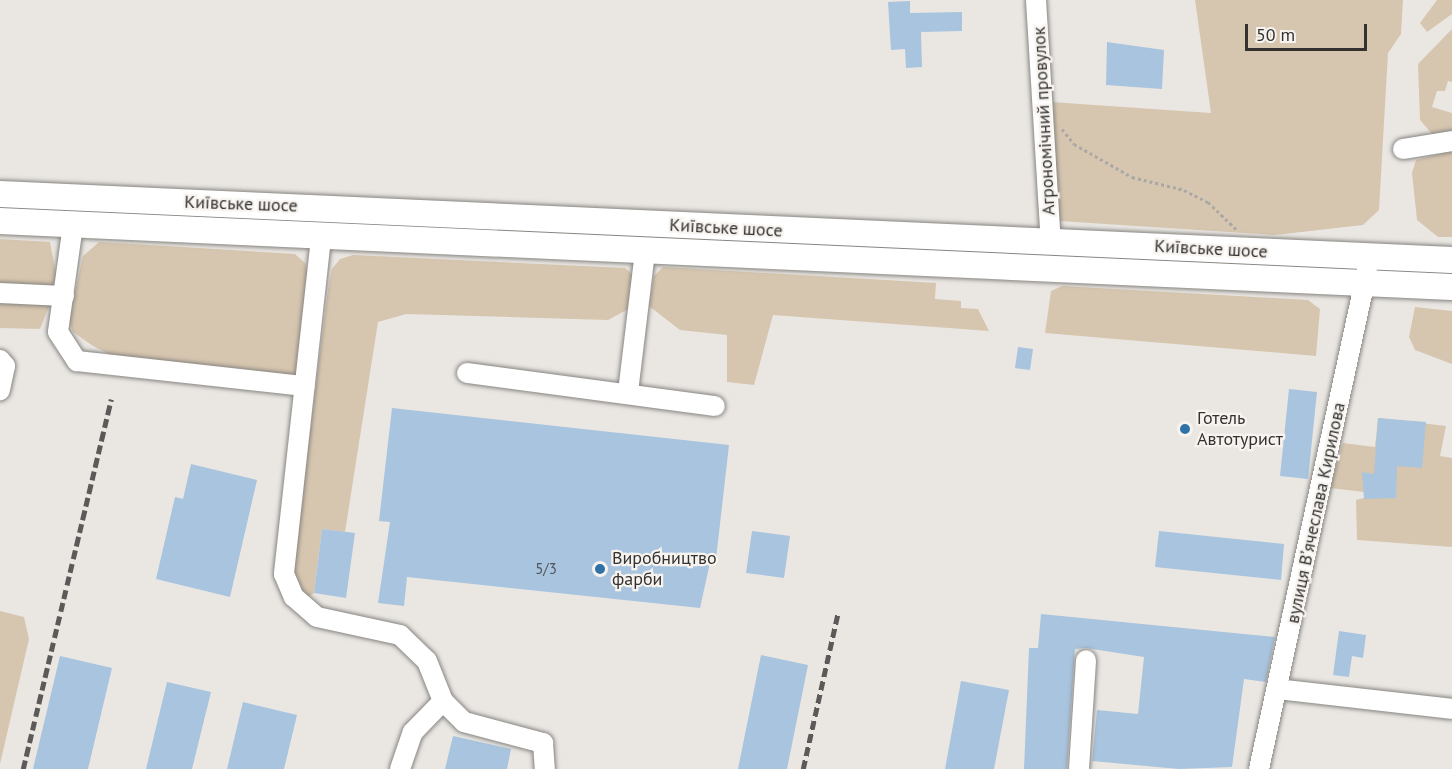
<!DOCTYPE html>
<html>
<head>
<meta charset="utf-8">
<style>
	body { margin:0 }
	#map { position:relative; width:1452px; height:769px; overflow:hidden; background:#eae7e3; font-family:"PT Sans",sans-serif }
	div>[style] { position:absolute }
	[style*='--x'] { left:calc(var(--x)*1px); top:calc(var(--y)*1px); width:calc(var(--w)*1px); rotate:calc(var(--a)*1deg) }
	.green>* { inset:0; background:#d7c6af }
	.building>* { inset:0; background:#a9c4de }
	.path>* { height:3px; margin-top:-1.5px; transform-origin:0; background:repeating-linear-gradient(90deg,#aaa8a5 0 3px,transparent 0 6px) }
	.roads { filter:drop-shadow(0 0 2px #878581) drop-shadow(0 0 2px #878581) }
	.minor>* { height:20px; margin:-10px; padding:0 10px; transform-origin:10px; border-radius:10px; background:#fff }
	.major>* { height:26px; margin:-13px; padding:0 13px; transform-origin:13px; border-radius:13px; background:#fff }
	.rail>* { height:4.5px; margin-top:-2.25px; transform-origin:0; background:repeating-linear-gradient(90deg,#5c5a58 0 9px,transparent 0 13.5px) }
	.dots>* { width:16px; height:16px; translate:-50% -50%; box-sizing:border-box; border:3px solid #f7f4f0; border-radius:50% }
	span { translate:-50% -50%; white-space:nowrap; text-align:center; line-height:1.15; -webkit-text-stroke:4.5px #f7f4f0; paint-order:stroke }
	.number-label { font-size:15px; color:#51565c }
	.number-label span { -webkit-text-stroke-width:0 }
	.street-label { font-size:18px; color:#343231 }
	.poi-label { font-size:18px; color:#343231 }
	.left { translate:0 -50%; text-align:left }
	.scale { position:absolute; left:1245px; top:24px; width:122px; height:27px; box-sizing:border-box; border:3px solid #343231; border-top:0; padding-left:8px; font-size:18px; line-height:21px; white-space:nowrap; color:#343231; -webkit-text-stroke:4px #f7f4f0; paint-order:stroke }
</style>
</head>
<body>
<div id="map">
	<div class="green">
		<i style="clip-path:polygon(1195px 0,1403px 0,1401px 34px,1388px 53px,1379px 210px,1363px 225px,1275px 235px,1059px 221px,1051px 102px,1211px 113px)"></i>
		<i style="clip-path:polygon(1437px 0,1452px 0,1452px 14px,1427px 32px,1420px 23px)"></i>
		<i style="clip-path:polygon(1452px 29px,1452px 82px,1448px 81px,1445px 91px,1437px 91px,1432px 107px,1452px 113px,1452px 133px,1433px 135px,1420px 120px,1418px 64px)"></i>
		<i style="clip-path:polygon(1452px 151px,1452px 237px,1438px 237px,1417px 220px,1412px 173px,1416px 160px)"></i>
		<i style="clip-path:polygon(0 239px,50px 242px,58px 284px,40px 329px,0 328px)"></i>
		<i style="clip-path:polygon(99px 242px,295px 254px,305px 263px,309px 277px,298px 377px,123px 361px,93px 346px,73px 332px,69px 321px,83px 256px)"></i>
		<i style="clip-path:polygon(353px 255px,625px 268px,635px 277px,632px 307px,608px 320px,406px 314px,378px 322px,345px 532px,322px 529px,314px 593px,307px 598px,294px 581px,295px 551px,328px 290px,332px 269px,340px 259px)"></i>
		<i style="clip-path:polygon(663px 267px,936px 283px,935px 299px,961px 301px,961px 308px,978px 309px,989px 331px,773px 315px,754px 385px,727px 382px,727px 335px,680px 330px,649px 306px,654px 276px)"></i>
		<i style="clip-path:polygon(1062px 286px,1308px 300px,1320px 309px,1316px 356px,1045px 333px,1051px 291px)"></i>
		<i style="clip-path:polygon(1415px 307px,1452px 311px,1452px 364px,1415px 350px,1409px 337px)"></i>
		<i style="clip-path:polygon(1378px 418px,1446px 426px,1440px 456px,1452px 458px,1452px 547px,1357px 540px,1356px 500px,1364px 498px,1364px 492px,1330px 488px,1343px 443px,1375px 447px)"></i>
		<i style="clip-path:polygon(0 611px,24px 617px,29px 639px,0 764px)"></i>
	</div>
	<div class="building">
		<i style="clip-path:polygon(910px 1px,910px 13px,962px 12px,962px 31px,921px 32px,922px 67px,906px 68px,905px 49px,891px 50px,888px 2px)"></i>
		<i style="clip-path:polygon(1107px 42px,1164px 50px,1162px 89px,1106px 85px)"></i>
		<i style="clip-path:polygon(1018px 347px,1033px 349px,1030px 370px,1015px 368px)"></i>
		<i style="clip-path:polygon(1289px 389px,1317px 392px,1308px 479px,1280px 476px)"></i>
		<i style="clip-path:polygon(392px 408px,729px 445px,716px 559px,711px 558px,700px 608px,407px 577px,404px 606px,378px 603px,390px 522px,379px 521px)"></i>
		<i style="clip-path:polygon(1378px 418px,1426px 422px,1422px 468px,1397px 466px,1396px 498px,1364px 499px,1362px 472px,1374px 474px)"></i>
		<i style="clip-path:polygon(191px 464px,257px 480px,230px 597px,156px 579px,175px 497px,183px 499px)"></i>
		<i style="clip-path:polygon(322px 529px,355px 533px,346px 598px,314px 593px)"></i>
		<i style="clip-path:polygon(752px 531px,790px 536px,784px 578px,746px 573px)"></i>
		<i style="clip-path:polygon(1159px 531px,1284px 544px,1281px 580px,1155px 567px)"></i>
		<i style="clip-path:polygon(1041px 614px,1275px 637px,1266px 682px,1244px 679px,1232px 767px,1179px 769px,1092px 761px,1097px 710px,1138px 714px,1144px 657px,1086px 648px,1075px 649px,1067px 769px,1024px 769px,1029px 648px,1038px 648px)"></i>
		<i style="clip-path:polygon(1339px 631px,1366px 635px,1363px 658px,1352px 656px,1349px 677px,1333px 675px)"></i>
		<i style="clip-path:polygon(761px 655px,808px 665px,787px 769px,738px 769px)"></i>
		<i style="clip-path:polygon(60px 656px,112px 668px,88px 769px,33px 769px)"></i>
		<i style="clip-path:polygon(961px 681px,1009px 690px,994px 769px,945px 769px)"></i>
		<i style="clip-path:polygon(167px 682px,211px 692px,192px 769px,146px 769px)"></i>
		<i style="clip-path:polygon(243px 702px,297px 715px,284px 769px,227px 769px)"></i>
		<i style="clip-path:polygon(453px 736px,511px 749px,507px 769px,445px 769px)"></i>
	</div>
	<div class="path">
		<i style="--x:1062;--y:129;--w:19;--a:51"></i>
		<i style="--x:1074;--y:144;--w:67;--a:29.6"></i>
		<i style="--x:1132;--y:177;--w:54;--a:14"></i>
		<i style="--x:1184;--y:190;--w:27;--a:27"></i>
		<i style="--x:1208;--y:202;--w:39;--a:44"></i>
	</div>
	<div class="roads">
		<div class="minor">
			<i style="--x:1036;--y:0;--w:242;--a:86.5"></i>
			<i style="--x:1403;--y:149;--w:50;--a:-9.3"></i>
			<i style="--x:73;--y:225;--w:108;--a:98"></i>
			<i style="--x:58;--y:332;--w:35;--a:57"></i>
			<i style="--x:77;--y:361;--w:229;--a:6.3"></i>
			<i style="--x:321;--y:238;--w:338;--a:96.3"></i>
			<i style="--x:284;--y:574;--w:25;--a:67"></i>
			<i style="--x:294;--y:597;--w:30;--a:41"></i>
			<i style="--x:317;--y:617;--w:85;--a:12.2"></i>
			<i style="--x:400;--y:635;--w:37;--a:44"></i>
			<i style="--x:427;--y:661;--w:43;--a:68.2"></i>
			<i style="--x:443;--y:701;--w:30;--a:45"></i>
			<i style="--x:464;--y:722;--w:82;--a:14.9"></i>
			<i style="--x:543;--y:743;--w:26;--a:86"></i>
			<i style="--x:0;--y:293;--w:64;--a:2.7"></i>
			<i style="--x:0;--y:360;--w:8;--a:50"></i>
			<i style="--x:5;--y:366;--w:25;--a:102"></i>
			<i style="--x:467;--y:373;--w:250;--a:7.6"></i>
			<i style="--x:628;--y:392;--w:141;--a:-83.1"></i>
			<i style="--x:1277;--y:689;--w:176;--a:6.5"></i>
			<i style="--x:400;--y:769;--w:39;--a:-71"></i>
			<i style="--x:413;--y:732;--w:43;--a:-45.9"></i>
			<i style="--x:1079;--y:769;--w:109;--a:-86.3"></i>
			<i style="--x:1259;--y:769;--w:510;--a:-77.76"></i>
		</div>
		<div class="major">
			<i style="--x:0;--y:194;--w:1453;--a:2.6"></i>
			<i style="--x:0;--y:221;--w:1453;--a:2.6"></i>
		</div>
	</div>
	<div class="rail">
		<i style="--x:23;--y:769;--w:380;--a:-76.6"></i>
		<i style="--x:803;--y:769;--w:161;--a:-77.4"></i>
	</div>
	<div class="dots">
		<i style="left:1185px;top:429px;background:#2f72a8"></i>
		<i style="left:600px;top:569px;background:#2f72a8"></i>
	</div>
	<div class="number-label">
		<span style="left:546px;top:569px">5/3</span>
	</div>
	<div class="street-label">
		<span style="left:1044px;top:121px;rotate:-93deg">Агрономічний провулок</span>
		<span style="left:241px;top:204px;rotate:2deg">Київське шосе</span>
		<span style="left:726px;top:228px;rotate:3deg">Київське шосе</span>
		<span style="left:1211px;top:249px;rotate:3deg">Київське шосе</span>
		<span style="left:1316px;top:513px;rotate:-78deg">вулиця Вʼячеслава Кирилова</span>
	</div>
	<div class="poi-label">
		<span class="left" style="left:1197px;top:429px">Готель<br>Автотурист</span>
		<span class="left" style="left:612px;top:569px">Виробництво<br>фарби</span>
	</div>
	<div class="scale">50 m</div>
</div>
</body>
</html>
